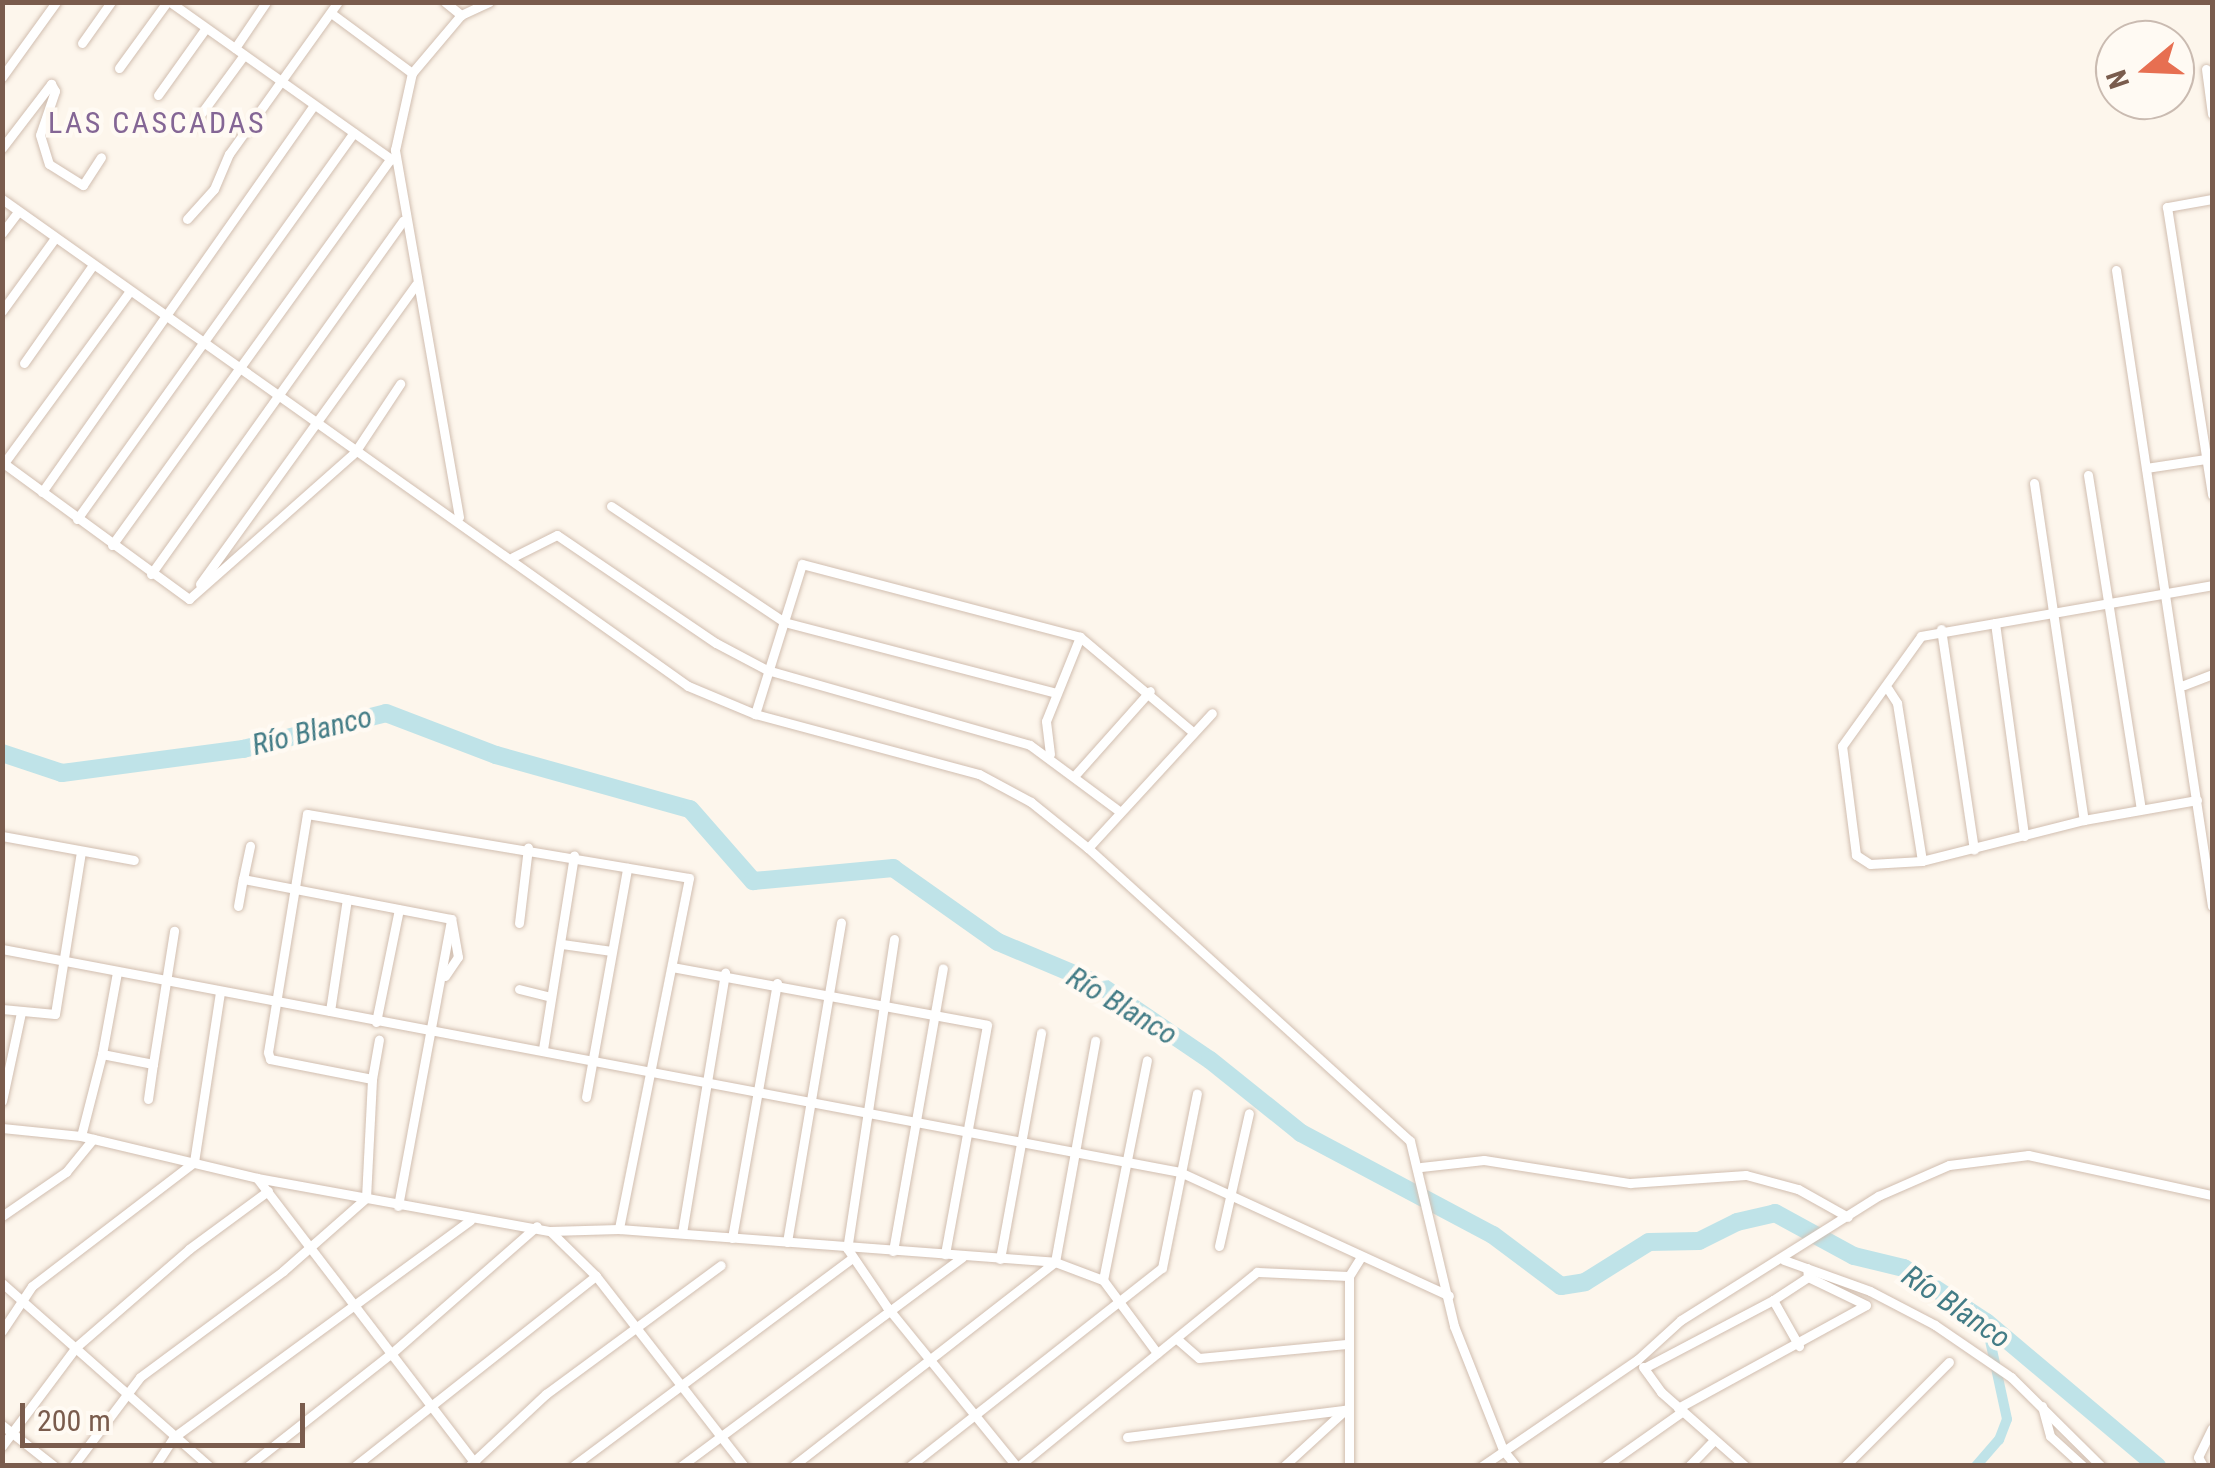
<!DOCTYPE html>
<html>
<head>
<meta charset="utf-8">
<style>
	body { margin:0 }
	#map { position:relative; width:2215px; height:1468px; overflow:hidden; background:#fdf6ec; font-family:"Roboto Condensed",sans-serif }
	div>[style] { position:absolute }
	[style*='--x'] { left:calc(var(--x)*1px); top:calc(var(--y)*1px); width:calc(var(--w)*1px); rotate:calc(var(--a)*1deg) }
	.canal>* { height:10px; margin:-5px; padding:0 5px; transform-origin:5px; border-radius:5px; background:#bfe3e8 }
	.river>* { height:18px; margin:-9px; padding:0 9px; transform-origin:9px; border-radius:9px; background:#bfe3e8 }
	.roads { filter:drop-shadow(0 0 2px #d1beb0) drop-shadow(0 0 2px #d1beb0) }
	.minor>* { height:9px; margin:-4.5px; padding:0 4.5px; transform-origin:4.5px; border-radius:4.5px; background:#fff }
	span { translate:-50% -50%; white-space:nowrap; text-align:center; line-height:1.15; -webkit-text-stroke:9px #fffaf3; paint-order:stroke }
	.neighbourhood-label { font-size:30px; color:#846695; letter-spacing:2.5px }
	.water-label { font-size:30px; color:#437c86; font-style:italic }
	.frame { position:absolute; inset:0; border:5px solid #7a5c4d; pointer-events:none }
	.north { position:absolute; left:2095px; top:20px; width:100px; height:100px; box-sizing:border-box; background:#fffaf3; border:2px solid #cabbb1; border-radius:50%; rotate:251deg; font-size:28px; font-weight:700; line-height:40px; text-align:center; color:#7a5c4d }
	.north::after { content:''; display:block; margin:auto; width:35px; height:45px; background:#e76f51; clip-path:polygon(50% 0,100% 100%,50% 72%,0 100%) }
	.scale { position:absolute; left:20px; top:1403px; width:285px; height:45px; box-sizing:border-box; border:5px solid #7a5c4d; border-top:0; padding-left:12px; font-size:30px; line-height:35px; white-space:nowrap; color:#7a5c4d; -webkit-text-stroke:8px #fffaf3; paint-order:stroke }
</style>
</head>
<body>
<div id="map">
	<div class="canal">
		<i style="--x:1976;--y:1466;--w:35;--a:-49"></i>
		<i style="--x:1999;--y:1440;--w:22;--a:-69"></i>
		<i style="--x:2007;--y:1419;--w:99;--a:-102.2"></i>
	</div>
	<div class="river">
		<i style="--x:2;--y:753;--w:63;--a:18.4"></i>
		<i style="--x:62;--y:773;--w:183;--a:-7.6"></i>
		<i style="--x:243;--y:749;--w:147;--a:-14.1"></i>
		<i style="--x:386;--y:713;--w:118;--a:20.9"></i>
		<i style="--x:496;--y:755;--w:201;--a:15.6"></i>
		<i style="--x:690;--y:809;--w:96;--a:48.8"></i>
		<i style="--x:753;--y:881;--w:141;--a:-5.3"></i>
		<i style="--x:893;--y:868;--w:128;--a:35.2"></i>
		<i style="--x:998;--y:942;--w:108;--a:22.8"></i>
		<i style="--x:1098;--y:984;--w:135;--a:34.2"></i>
		<i style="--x:1210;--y:1060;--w:117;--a:38.7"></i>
		<i style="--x:1301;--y:1133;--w:217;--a:28"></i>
		<i style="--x:1493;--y:1235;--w:85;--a:36.9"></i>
		<i style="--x:1561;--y:1286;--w:24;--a:-9"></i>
		<i style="--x:1585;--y:1282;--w:75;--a:-32"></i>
		<i style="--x:1649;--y:1242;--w:50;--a:-1.1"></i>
		<i style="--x:1699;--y:1241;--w:42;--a:-26.6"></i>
		<i style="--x:1737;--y:1222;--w:39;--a:-13"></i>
		<i style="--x:1775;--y:1213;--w:90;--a:28.6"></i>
		<i style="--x:1854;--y:1256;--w:51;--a:13.5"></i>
		<i style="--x:1904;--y:1268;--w:98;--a:33.4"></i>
		<i style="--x:1986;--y:1322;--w:224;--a:40.1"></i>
	</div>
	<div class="roads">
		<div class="minor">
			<i style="--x:170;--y:2;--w:272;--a:35.4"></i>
			<i style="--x:445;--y:2;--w:21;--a:39"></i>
			<i style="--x:331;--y:13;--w:101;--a:36.5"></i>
			<i style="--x:82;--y:43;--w:50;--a:-54.7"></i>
			<i style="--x:235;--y:48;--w:55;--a:-56"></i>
			<i style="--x:119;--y:68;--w:82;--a:-54"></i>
			<i style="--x:2206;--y:69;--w:45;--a:82.4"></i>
			<i style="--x:2;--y:77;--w:92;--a:-54.2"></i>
			<i style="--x:158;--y:95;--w:81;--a:-54.5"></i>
			<i style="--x:192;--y:126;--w:88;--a:-53.8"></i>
			<i style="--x:2;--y:148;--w:81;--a:-52.6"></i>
			<i style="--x:51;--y:84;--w:8;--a:60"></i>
			<i style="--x:55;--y:91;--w:46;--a:108.8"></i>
			<i style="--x:40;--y:135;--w:30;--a:73"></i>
			<i style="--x:49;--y:164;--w:40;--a:32"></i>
			<i style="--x:83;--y:185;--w:33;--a:-57"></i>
			<i style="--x:2;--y:199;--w:841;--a:35.37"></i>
			<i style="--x:688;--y:686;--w:73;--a:22.7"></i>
			<i style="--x:755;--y:714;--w:232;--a:15"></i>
			<i style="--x:979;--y:774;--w:59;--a:28.3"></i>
			<i style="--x:1031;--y:802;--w:73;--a:38.9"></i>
			<i style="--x:1088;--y:848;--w:435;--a:42.3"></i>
			<i style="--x:1410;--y:1141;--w:190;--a:76.6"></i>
			<i style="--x:1454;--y:1326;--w:133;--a:68.4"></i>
			<i style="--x:1503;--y:1450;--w:21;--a:51"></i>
			<i style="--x:2212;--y:199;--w:46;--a:169.9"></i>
			<i style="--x:2167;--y:207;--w:291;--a:81.1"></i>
			<i style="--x:187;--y:219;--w:40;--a:-48"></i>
			<i style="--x:214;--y:189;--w:38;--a:-67"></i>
			<i style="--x:229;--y:154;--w:187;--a:-54.4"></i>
			<i style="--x:2;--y:233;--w:26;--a:-53"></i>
			<i style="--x:2116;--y:270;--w:643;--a:81.42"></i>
			<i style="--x:2;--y:311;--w:90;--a:-54"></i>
			<i style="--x:24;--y:363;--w:120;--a:-54.9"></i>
			<i style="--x:2;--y:462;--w:232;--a:36.2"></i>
			<i style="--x:189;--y:599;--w:222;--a:-41.5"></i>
			<i style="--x:355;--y:452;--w:82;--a:-56.5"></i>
			<i style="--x:4;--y:463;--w:213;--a:-53.8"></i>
			<i style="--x:2146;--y:468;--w:67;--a:-8.6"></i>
			<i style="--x:2088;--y:475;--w:338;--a:81"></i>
			<i style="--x:2034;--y:483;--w:341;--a:81.6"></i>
			<i style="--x:42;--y:492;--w:473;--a:-54.9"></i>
			<i style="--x:611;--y:506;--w:208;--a:33.8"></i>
			<i style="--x:784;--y:622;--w:281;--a:14.6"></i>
			<i style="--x:459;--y:517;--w:373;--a:-99.9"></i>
			<i style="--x:395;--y:150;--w:79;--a:-77.6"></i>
			<i style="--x:412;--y:73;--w:76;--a:-49.8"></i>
			<i style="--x:461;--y:15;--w:31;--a:-25"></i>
			<i style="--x:77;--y:519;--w:475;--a:-54.4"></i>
			<i style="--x:112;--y:545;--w:476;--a:-54.2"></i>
			<i style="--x:513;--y:557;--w:49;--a:-26.6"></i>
			<i style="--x:557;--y:535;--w:192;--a:34.2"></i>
			<i style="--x:716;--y:643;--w:58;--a:27.9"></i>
			<i style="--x:767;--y:670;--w:273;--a:15.9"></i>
			<i style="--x:1030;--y:745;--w:109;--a:36.5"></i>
			<i style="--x:151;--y:574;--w:434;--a:-54.5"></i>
			<i style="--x:200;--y:584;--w:369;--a:-54.2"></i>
			<i style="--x:1995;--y:623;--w:215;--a:82.2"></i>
			<i style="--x:1941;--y:629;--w:223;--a:81.5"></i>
			<i style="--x:2184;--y:685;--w:30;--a:-21"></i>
			<i style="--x:1888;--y:689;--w:17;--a:57"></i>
			<i style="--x:1897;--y:703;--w:160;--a:81"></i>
			<i style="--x:755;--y:714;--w:157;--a:-72.6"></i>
			<i style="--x:802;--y:564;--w:287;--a:14.7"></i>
			<i style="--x:1080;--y:637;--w:148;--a:40.1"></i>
			<i style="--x:1050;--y:754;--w:33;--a:-97"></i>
			<i style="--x:1046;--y:721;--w:91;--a:-68"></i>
			<i style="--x:1076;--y:774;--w:111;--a:-48.3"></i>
			<i style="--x:2197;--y:800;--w:115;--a:170"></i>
			<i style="--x:2084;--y:820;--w:167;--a:165.8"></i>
			<i style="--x:1922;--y:861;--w:52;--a:176.7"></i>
			<i style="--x:1870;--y:864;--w:17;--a:-147"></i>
			<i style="--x:1856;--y:855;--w:110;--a:-97.3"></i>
			<i style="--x:1842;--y:746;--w:135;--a:-54.3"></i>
			<i style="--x:1921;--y:636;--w:295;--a:-9.9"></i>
			<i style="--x:2;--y:836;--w:134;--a:10.3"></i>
			<i style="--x:1088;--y:848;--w:183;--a:-47.4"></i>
			<i style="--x:243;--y:879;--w:34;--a:-78"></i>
			<i style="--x:238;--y:906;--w:27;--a:-80"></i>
			<i style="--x:243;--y:879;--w:212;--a:10.9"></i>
			<i style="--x:519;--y:923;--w:76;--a:-83.2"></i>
			<i style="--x:894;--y:939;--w:313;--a:98.6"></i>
			<i style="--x:847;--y:1248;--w:71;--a:55.9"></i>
			<i style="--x:887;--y:1307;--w:205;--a:50.9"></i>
			<i style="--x:562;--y:944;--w:50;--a:8"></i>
			<i style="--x:2;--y:949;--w:1199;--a:10.72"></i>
			<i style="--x:1180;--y:1172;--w:296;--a:24.7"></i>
			<i style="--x:672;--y:967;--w:320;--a:10.4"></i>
			<i style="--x:987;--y:1025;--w:233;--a:100.4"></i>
			<i style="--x:445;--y:976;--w:23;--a:-56"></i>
			<i style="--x:458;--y:957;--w:36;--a:-100"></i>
			<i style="--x:519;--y:989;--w:32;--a:14"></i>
			<i style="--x:2;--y:1009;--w:53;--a:5.4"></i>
			<i style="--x:55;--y:1014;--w:164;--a:-80.9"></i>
			<i style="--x:330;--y:1011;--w:113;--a:-81.4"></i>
			<i style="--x:376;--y:1022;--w:115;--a:-78.5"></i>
			<i style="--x:543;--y:1049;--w:196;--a:-80.9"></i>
			<i style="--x:102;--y:1054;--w:83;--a:-79.6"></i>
			<i style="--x:372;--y:1079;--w:40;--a:-80"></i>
			<i style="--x:586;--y:1097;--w:233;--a:-79.8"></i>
			<i style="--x:148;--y:1099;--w:35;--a:-82"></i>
			<i style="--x:2;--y:1101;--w:91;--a:-77.9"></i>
			<i style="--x:2;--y:1128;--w:79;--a:5.8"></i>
			<i style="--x:81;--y:1136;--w:181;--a:13.4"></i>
			<i style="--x:257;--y:1178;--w:298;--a:10.3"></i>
			<i style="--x:550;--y:1231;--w:69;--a:-1.7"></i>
			<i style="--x:619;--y:1229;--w:437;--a:4.3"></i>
			<i style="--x:1055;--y:1262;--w:51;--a:20.6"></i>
			<i style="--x:1103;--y:1280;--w:91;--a:53.5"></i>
			<i style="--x:81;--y:1136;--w:85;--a:-75.6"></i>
			<i style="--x:102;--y:1054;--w:52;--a:11.1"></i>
			<i style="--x:153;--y:1064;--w:135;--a:-81"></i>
			<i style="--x:1421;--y:1167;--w:63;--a:-6.3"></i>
			<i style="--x:1484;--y:1160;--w:148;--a:9"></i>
			<i style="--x:1630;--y:1183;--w:116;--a:-3.9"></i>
			<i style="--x:1746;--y:1175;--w:54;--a:15.1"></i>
			<i style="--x:1798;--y:1189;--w:57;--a:29.2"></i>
			<i style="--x:257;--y:1178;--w:362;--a:52.6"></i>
			<i style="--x:398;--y:1206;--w:292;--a:-79.5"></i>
			<i style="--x:2;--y:1216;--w:78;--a:-34.5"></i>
			<i style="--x:66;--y:1172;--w:43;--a:-50.7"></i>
			<i style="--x:550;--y:1231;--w:64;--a:44.4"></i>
			<i style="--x:596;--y:1276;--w:241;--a:52.1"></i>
			<i style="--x:682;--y:1233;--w:264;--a:-80.6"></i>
			<i style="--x:732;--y:1238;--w:259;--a:-80"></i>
			<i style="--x:787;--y:1242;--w:324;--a:-80.4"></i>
			<i style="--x:1219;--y:1246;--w:136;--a:-77.3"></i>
			<i style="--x:893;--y:1251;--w:287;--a:-80"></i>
			<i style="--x:1000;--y:1259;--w:230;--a:-79.7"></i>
			<i style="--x:1784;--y:1260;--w:91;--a:19.8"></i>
			<i style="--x:1870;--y:1291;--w:73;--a:27.6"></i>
			<i style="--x:1935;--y:1325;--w:92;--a:34.4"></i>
			<i style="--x:2011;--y:1377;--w:127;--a:44.7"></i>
			<i style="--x:1103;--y:1280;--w:224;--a:-78.7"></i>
			<i style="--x:2;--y:1283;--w:276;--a:41.5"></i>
			<i style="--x:1773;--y:1300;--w:42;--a:-33.3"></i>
			<i style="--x:2;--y:1331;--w:54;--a:-56.3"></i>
			<i style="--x:32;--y:1286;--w:204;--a:-37.4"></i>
			<i style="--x:194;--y:1162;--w:171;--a:-81.3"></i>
			<i style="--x:1177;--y:1339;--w:29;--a:41"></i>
			<i style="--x:1199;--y:1358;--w:148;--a:-5.4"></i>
			<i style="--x:1643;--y:1367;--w:31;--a:54"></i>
			<i style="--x:1661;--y:1392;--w:112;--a:41.4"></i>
			<i style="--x:1644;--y:1368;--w:146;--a:-27.8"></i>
			<i style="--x:1773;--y:1300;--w:53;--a:60.5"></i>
			<i style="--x:2042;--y:1406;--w:31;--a:75"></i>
			<i style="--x:2050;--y:1436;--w:45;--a:42.3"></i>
			<i style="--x:1678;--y:1408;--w:214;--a:-28.7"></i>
			<i style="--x:1866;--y:1305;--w:64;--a:-154.2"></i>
			<i style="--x:1808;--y:1277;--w:9;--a:-96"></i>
			<i style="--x:2;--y:1425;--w:66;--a:38.3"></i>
			<i style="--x:1127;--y:1437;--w:220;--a:-7.1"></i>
			<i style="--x:2;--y:1446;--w:124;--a:-53.2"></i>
			<i style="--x:76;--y:1347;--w:150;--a:-40.9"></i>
			<i style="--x:189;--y:1249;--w:98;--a:-36.3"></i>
			<i style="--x:470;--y:1465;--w:104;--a:-43.1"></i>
			<i style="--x:546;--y:1394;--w:217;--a:-36.4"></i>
			<i style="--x:73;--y:1466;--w:111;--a:-53"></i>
			<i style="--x:140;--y:1377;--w:178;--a:-36.5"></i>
			<i style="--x:283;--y:1271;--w:111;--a:-41.3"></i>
			<i style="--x:366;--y:1198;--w:119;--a:-87.1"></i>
			<i style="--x:372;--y:1079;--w:104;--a:-168.9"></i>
			<i style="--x:270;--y:1059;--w:7;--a:-106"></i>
			<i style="--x:268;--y:1052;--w:241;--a:-80.7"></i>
			<i style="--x:307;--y:814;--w:387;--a:9.5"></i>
			<i style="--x:689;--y:878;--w:358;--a:101.3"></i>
			<i style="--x:155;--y:1466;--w:35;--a:-57"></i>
			<i style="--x:174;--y:1437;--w:367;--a:-36.2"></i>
			<i style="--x:248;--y:1466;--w:184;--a:-38.2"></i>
			<i style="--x:393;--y:1352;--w:191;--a:-41.2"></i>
			<i style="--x:355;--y:1466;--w:307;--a:-38.3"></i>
			<i style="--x:573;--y:1466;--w:348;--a:-36.7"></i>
			<i style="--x:681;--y:1466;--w:350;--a:-36.6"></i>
			<i style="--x:793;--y:1466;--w:332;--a:-37.9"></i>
			<i style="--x:1055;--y:1262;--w:225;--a:-79.7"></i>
			<i style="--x:910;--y:1466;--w:320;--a:-38.2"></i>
			<i style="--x:1162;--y:1268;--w:178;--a:-78.7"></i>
			<i style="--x:1019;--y:1466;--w:307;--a:-39.2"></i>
			<i style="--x:1257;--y:1272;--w:92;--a:2.5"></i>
			<i style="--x:1284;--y:1466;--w:83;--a:-42.6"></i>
			<i style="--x:1349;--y:1466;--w:190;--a:-90"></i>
			<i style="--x:1349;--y:1276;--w:22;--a:-58"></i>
			<i style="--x:1482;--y:1466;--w:188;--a:-34.4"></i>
			<i style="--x:1637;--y:1360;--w:59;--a:-42.3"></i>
			<i style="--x:1681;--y:1320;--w:233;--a:-32.2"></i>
			<i style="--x:1878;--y:1196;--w:77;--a:-23.6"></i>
			<i style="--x:1949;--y:1165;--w:80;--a:-7.2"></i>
			<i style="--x:2028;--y:1155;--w:188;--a:12.3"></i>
			<i style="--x:1605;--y:1466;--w:95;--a:-35.2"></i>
			<i style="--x:1689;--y:1466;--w:36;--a:-46"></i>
			<i style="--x:1845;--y:1466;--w:147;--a:-45"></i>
			<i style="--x:2203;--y:1466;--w:10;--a:-119"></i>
			<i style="--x:2198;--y:1457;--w:32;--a:-64"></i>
		</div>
	</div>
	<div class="neighbourhood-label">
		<span style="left:157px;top:123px">LAS CASCADAS</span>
	</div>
	<div class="water-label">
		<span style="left:312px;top:731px;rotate:-14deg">Río Blanco</span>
		<span style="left:1122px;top:1006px;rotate:31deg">Río Blanco</span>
		<span style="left:1956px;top:1307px;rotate:34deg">Río Blanco</span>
	</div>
	<div class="frame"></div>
	<div class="north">N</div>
	<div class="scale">200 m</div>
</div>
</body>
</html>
